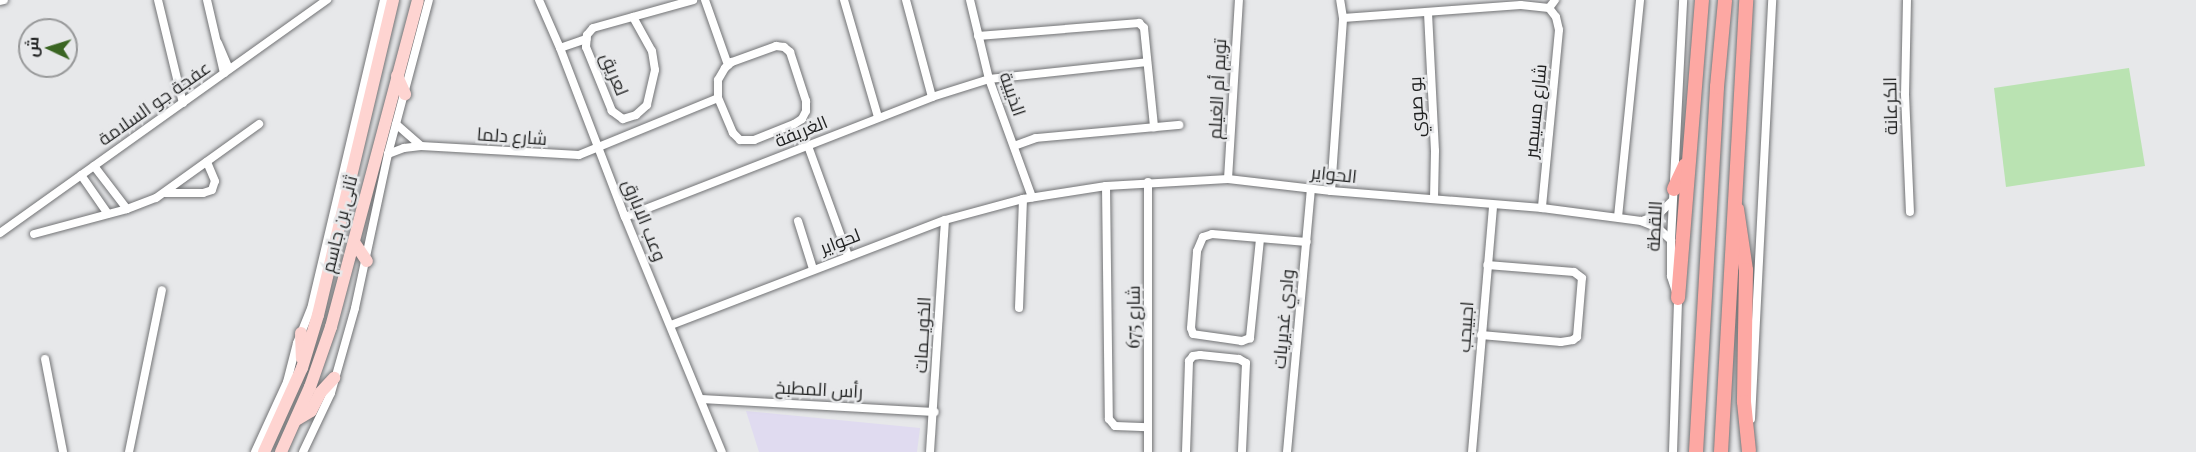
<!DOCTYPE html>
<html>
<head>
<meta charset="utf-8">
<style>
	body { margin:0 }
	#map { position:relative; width:2196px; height:452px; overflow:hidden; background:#e7e8ea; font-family:"Playfair Display",Cairo,serif }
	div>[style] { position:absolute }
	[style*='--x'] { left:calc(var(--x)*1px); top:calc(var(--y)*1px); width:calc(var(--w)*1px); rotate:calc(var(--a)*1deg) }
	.education>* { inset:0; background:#e0dbf0 }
	.green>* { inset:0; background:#bae3b2 }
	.roads { filter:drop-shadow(0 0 2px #727375) drop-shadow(0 0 2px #727375) }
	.minor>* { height:8px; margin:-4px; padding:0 4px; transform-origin:4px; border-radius:4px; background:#fff }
	.secondary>* { height:12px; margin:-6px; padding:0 6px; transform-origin:6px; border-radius:6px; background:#fed4d1 }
	.primary>* { height:14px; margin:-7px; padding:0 7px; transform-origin:7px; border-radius:7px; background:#fda8a3 }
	span { translate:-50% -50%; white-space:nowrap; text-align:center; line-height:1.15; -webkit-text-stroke:5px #e7e8ea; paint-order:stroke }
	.street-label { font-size:18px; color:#212222 }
	.north { position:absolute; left:18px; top:18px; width:60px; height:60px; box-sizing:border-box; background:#e7e8ea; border:2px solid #98999a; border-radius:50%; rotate:274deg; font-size:16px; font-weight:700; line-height:24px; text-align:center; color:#212222 }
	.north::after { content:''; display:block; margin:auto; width:21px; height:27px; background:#3a6522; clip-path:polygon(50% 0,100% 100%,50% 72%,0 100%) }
</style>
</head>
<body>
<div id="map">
	<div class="education">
		<i style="clip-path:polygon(746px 411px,920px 428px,917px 452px,759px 452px)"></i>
	</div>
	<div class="green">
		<i style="clip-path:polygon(2129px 68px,2145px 166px,2006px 187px,1994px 88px)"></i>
	</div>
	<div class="roads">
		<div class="minor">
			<i style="--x:158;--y:0;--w:106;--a:76.4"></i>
			<i style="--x:207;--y:0;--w:75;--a:76.9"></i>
			<i style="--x:539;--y:0;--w:52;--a:66.4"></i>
			<i style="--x:560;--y:48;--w:181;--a:69"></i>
			<i style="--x:625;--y:217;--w:254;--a:67.6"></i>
			<i style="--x:705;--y:0;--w:69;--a:70.5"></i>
			<i style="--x:844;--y:0;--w:122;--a:73.8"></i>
			<i style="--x:906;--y:0;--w:100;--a:75"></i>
			<i style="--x:970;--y:0;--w:81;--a:76.5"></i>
			<i style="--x:989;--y:79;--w:126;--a:70"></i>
			<i style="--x:1907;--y:0;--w:94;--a:91.2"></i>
			<i style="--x:1905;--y:94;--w:118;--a:87.6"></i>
			<i style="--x:0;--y:1;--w:4;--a:-14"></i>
			<i style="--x:1549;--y:8;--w:10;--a:-53"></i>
			<i style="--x:1428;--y:13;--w:138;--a:87.1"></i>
			<i style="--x:1435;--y:151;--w:48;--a:91.2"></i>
			<i style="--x:633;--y:17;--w:39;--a:61"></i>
			<i style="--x:652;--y:51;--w:19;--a:81"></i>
			<i style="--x:655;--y:70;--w:36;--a:103"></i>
			<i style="--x:647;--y:105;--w:15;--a:138"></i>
			<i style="--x:636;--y:115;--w:14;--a:163"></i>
			<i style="--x:623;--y:119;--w:14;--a:-144"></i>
			<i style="--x:612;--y:111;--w:69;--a:-112.1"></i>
			<i style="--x:586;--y:47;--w:12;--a:-85"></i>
			<i style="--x:587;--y:35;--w:9;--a:-49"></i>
			<i style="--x:593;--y:28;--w:104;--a:-15.6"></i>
			<i style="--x:1343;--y:18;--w:178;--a:-4.2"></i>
			<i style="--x:1521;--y:5;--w:28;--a:6"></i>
			<i style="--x:1549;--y:8;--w:11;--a:52"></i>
			<i style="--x:1556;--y:17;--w:13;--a:77"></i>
			<i style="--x:1559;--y:30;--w:179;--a:95.5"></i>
			<i style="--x:978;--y:36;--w:162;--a:-4.6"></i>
			<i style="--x:1139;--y:23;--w:7;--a:45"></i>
			<i style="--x:1144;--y:28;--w:100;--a:84.2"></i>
			<i style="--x:218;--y:43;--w:28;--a:67"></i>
			<i style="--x:776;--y:46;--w:8;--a:7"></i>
			<i style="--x:784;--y:47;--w:8;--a:40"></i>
			<i style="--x:790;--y:52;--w:52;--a:71.9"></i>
			<i style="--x:806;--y:101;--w:10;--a:90"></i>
			<i style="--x:806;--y:111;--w:9;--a:117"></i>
			<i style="--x:802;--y:119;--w:9;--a:148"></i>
			<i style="--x:794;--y:124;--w:43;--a:158.2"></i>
			<i style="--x:754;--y:140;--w:14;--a:180"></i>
			<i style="--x:740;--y:140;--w:10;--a:-135"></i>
			<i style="--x:733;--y:133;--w:38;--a:-113"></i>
			<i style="--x:718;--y:98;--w:18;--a:-90"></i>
			<i style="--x:718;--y:80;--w:14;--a:-60"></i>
			<i style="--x:725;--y:68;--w:9;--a:-41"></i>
			<i style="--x:732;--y:62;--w:47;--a:-20"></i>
			<i style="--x:560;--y:48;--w:28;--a:-19"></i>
			<i style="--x:396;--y:124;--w:33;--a:41"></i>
			<i style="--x:808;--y:146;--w:117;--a:70"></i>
			<i style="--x:1014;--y:146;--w:23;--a:-20"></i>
			<i style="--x:1036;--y:138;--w:144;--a:-5.2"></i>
			<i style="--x:388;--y:154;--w:17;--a:-21"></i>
			<i style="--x:404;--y:148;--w:17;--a:-7"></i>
			<i style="--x:421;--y:146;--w:158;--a:3.3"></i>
			<i style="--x:579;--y:155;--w:150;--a:-22.3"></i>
			<i style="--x:94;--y:166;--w:54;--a:52.5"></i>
			<i style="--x:81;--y:175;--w:47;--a:55.3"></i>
			<i style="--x:1228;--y:179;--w:179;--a:-86.5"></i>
			<i style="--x:1106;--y:186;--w:233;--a:89.3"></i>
			<i style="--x:1109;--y:419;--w:9;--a:49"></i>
			<i style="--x:1115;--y:426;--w:33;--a:2"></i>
			<i style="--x:1331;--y:191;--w:173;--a:-86"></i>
			<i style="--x:1343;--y:18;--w:18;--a:-99"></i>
			<i style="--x:165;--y:193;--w:38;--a:0"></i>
			<i style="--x:203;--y:193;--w:9;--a:-18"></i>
			<i style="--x:212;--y:190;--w:9;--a:-72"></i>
			<i style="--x:215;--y:181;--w:21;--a:-113"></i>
			<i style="--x:625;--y:217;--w:330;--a:-21.3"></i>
			<i style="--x:932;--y:97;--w:60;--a:-17.5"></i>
			<i style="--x:989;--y:79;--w:159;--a:-6.1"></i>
			<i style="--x:1618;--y:217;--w:218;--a:-84.2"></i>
			<i style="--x:798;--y:221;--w:50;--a:72.6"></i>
			<i style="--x:1642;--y:221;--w:17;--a:-21"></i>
			<i style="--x:1658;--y:215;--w:20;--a:-45"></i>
			<i style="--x:0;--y:233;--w:402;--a:-35.5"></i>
			<i style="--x:34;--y:234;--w:96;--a:-15"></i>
			<i style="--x:127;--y:209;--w:31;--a:-21"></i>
			<i style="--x:156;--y:198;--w:127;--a:-35.7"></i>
			<i style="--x:1260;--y:239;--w:100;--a:95.8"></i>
			<i style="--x:1250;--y:338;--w:9;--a:159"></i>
			<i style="--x:1242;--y:341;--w:49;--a:-171.9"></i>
			<i style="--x:1193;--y:334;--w:6;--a:-108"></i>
			<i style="--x:1191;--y:328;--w:77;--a:-85.5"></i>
			<i style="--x:1197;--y:251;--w:15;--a:-67"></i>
			<i style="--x:1203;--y:237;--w:9;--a:-18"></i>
			<i style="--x:1212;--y:234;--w:95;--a:4.8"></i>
			<i style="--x:1019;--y:308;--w:109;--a:-87.9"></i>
			<i style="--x:671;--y:325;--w:293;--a:-21"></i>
			<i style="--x:945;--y:220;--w:81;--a:-15.1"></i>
			<i style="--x:1023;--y:199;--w:84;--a:-8.9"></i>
			<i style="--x:1106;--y:186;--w:122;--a:-3.3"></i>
			<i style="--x:1228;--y:179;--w:104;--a:6.6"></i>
			<i style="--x:1331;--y:191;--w:212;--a:4.6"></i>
			<i style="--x:1542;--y:208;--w:100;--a:7.5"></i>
			<i style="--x:1641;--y:221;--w:18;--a:22"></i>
			<i style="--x:1658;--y:228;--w:18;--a:43"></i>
			<i style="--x:1481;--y:335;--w:80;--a:5"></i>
			<i style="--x:1561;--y:342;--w:12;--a:-9"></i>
			<i style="--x:1573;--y:340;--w:5;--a:-37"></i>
			<i style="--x:1577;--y:337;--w:59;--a:-85.2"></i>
			<i style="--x:1582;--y:278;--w:10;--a:-143"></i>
			<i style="--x:1574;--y:272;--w:87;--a:-175.4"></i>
			<i style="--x:45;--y:359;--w:95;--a:79"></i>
			<i style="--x:701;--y:399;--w:234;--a:3.2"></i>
			<i style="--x:1751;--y:419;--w:420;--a:-87.1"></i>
			<i style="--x:129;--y:452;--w:165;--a:-78.5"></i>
			<i style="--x:255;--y:452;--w:77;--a:-65.4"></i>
			<i style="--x:287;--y:382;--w:40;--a:-75.6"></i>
			<i style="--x:297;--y:343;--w:37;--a:-68"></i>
			<i style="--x:311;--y:309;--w:318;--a:-76.7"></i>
			<i style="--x:303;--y:452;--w:65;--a:-64.6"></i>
			<i style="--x:331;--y:393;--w:88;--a:-74.2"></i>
			<i style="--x:355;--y:308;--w:157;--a:-77.9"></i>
			<i style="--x:388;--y:154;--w:159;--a:-75.1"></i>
			<i style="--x:930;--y:452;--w:232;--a:-86.3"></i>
			<i style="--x:1148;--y:452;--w:270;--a:-90"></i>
			<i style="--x:1186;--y:452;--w:91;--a:-88.1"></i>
			<i style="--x:1189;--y:361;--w:6;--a:-51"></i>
			<i style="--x:1193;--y:356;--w:7;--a:-8"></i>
			<i style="--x:1200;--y:355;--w:39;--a:6"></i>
			<i style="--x:1239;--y:359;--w:8;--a:30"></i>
			<i style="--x:1246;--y:363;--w:89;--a:92.6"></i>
			<i style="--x:1287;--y:452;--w:264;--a:-84.8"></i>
			<i style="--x:1472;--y:452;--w:248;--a:-85.1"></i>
			<i style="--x:1673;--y:452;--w:154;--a:-88.1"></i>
			<i style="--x:1678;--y:298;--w:23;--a:-108"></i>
			<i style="--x:1671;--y:276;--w:36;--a:-90"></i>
			<i style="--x:1671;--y:240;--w:240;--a:-87.1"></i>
		</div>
		<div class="secondary">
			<i style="--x:397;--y:76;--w:20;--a:66"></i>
			<i style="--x:354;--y:242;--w:23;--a:56"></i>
			<i style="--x:301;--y:333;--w:25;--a:88"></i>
			<i style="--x:296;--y:420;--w:17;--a:-31"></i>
			<i style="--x:311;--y:411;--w:20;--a:-63"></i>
			<i style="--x:320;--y:393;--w:21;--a:-47"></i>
			<i style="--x:264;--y:452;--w:92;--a:-65.7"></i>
			<i style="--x:302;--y:368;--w:55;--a:-73.2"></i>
			<i style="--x:318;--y:315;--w:324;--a:-76.6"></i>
			<i style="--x:281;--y:452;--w:71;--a:-66"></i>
			<i style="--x:310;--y:387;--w:64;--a:-70.7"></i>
			<i style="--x:331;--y:327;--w:338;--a:-75.1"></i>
		</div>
		<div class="primary">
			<i style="--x:1674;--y:189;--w:26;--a:-65"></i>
			<i style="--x:1737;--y:209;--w:62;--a:81.6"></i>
			<i style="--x:1746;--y:270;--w:132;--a:90.9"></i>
			<i style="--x:1744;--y:402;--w:49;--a:84.2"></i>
			<i style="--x:1678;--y:298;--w:299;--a:-85.4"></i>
			<i style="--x:1696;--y:452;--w:366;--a:-86.7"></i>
			<i style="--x:1717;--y:87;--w:87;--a:-84.7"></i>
			<i style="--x:1721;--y:452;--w:453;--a:-86.8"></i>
		</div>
	</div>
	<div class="street-label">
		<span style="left:615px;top:74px;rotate:68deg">لعريق</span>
		<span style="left:1217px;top:89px;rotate:-87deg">تويم أم الغيلم</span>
		<span style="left:1013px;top:94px;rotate:71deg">الذيبية</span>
		<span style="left:154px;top:103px;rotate:-35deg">عفجة جو السلامة</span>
		<span style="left:1890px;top:106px;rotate:-91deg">الكرعانة</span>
		<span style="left:1416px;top:107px;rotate:-93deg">بو صوي</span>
		<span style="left:1535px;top:111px;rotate:-84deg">شارع مسيمير</span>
		<span style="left:801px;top:131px;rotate:-22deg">الغريفة</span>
		<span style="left:512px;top:136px;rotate:4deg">شارع دلما</span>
		<span style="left:1334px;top:174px;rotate:6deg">الحواير</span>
		<span style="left:645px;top:220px;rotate:68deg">وعب الابارق</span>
		<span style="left:339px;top:224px;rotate:-76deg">ثانى بن جاسم</span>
		<span style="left:1654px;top:226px;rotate:-87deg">اللقطة</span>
		<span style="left:840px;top:241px;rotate:-21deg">لحواير</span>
		<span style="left:1133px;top:317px;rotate:-90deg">شارع 675</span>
		<span style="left:1283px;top:319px;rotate:-85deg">وادي غديريات</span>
		<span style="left:1465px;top:327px;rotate:-86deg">اجبيجب</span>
		<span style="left:922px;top:335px;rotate:-87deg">الخويــمات</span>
		<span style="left:819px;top:389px;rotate:3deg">رأس المطبخ</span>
	</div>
	<div class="north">ش</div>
</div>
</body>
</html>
